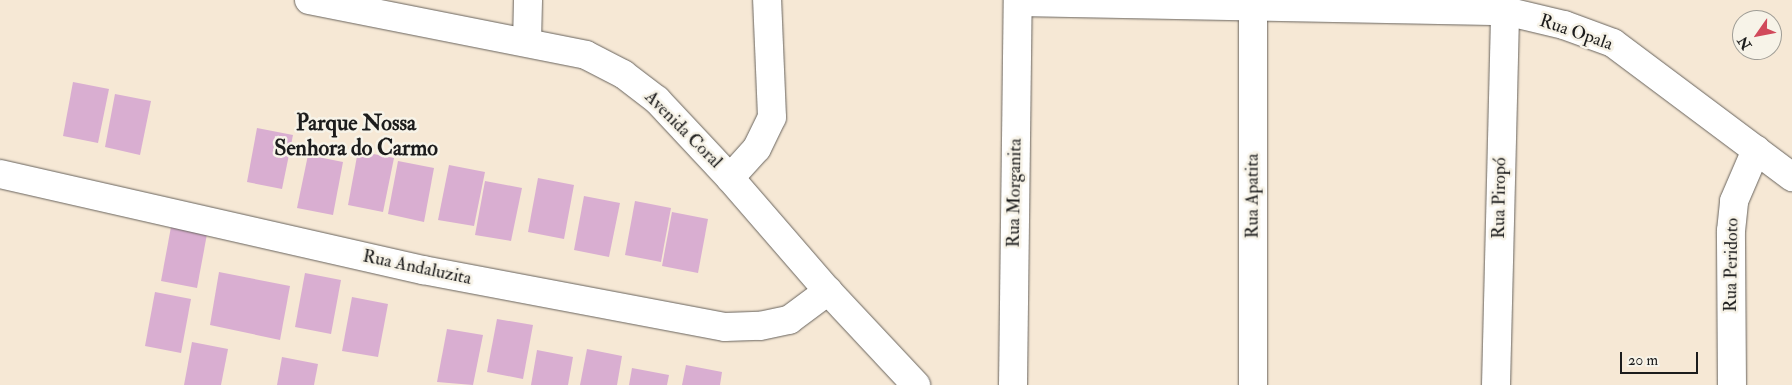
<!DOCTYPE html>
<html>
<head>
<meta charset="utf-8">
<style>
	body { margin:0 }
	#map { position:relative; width:1792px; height:385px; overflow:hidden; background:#f6e8d5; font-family:"IM FELL Double Pica",serif }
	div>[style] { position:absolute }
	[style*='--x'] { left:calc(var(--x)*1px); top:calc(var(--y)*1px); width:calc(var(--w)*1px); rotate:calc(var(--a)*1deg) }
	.building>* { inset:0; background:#d9aed1 }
	.roads { filter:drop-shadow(0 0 1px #68635d) drop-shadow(0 0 1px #68635d) }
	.minor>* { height:28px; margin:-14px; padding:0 14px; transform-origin:14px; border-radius:14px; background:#fff }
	span { translate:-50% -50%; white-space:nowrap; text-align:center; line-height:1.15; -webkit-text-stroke:5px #f7f3e8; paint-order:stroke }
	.street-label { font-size:18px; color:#1c1c1c }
	.district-label { font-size:22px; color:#1c1c1c; font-weight:700 }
	.north { position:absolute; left:1732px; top:10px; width:50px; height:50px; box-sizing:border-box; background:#f7f3e8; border:1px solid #9f9d96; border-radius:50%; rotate:237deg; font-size:14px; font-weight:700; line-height:20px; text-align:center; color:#1c1c1c }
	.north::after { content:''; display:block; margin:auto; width:18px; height:22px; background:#d1495b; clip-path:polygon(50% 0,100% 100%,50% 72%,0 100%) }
	.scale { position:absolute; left:1620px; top:352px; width:78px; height:22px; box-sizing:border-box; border:2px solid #1c1c1c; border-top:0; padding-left:6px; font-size:15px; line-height:18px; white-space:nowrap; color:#1c1c1c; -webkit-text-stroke:4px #f7f3e8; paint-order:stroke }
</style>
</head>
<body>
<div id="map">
	<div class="building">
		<i style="clip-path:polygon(73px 82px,109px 89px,98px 143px,63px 136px)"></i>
		<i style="clip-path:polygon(115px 94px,151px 101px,140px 155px,105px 147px)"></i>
		<i style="clip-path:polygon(257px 128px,293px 135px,282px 189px,247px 182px)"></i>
		<i style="clip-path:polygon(358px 151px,394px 158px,383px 212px,348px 205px)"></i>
		<i style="clip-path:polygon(308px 155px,343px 162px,333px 215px,297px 208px)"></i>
		<i style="clip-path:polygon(398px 161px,434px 168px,424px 222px,388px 214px)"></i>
		<i style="clip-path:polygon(449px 165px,485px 172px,474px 226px,438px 220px)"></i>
		<i style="clip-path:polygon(538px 178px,574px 185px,564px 239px,528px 232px)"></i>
		<i style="clip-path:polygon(485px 181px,522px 188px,511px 241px,475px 235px)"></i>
		<i style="clip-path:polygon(584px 196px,620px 203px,609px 257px,574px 250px)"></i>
		<i style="clip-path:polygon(635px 201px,671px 208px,661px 262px,625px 255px)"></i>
		<i style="clip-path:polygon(672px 212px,708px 219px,698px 273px,662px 266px)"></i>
		<i style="clip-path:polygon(171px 227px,207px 234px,197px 288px,161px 281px)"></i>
		<i style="clip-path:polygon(219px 272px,290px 286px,280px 340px,210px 325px)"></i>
		<i style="clip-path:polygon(305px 273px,341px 280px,331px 334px,295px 327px)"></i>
		<i style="clip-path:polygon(155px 292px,191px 299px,181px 353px,145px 346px)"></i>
		<i style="clip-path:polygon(352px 297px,388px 304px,378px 357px,342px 351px)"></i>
		<i style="clip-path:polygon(497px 319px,533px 325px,523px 379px,487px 372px)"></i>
		<i style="clip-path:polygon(447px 329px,483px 335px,473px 385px,437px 382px)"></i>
		<i style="clip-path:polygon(192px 342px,228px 349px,221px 385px,184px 385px)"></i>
		<i style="clip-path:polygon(587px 349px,622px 356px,617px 385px,580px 385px)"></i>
		<i style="clip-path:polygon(537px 350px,573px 357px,568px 385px,531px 385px)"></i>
		<i style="clip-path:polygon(282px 357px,318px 364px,314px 385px,277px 385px)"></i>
		<i style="clip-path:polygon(686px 365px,722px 372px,720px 385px,682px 385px)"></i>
		<i style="clip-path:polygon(632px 368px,669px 375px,667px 385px,629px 385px)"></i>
	</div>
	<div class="roads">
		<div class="minor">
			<i style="--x:309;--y:0;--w:282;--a:11.2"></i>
			<i style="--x:586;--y:55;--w:42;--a:27.2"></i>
			<i style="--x:623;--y:74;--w:43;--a:37.4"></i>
			<i style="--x:657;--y:100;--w:107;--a:46.9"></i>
			<i style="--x:730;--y:178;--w:150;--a:49.1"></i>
			<i style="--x:828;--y:291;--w:129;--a:46.9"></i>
			<i style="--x:1018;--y:2;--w:487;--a:1.1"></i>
			<i style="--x:1505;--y:11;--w:61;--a:13.3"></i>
			<i style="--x:1564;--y:25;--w:52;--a:20.2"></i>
			<i style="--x:1613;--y:43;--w:224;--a:36.8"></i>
			<i style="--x:527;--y:42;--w:42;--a:-88.6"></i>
			<i style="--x:0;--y:174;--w:434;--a:12.8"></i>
			<i style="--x:423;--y:270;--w:307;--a:10.7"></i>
			<i style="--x:725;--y:327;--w:35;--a:-2"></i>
			<i style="--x:760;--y:326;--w:30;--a:-12"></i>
			<i style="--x:789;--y:320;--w:49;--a:-36.6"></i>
			<i style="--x:730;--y:178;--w:40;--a:-48"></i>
			<i style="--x:757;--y:148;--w:34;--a:-64"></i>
			<i style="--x:772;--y:117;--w:117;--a:-92.4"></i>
			<i style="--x:1013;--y:385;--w:385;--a:-89.3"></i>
			<i style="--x:1253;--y:385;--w:377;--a:-90"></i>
			<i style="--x:1496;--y:385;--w:374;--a:-88.6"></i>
			<i style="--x:1732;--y:385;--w:154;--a:-90.4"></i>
			<i style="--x:1731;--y:231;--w:30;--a:-84"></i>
			<i style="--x:1734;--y:201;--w:56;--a:-66.7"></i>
		</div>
	</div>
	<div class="street-label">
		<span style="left:1576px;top:33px;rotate:19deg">Rua Opala</span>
		<span style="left:683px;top:130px;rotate:45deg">Avenida Coral</span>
		<span style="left:1015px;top:193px;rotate:-89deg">Rua Morganita</span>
		<span style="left:1253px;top:196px;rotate:-90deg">Rua Apatita</span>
		<span style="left:1500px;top:198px;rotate:-89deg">Rua Piropó</span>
		<span style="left:1732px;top:265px;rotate:-89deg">Rua Peridoto</span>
		<span style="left:417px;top:268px;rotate:12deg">Rua Andaluzita</span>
	</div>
	<div class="district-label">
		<span style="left:356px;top:136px">Parque Nossa<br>Senhora do Carmo</span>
	</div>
	<div class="north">N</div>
	<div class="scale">20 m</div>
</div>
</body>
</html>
